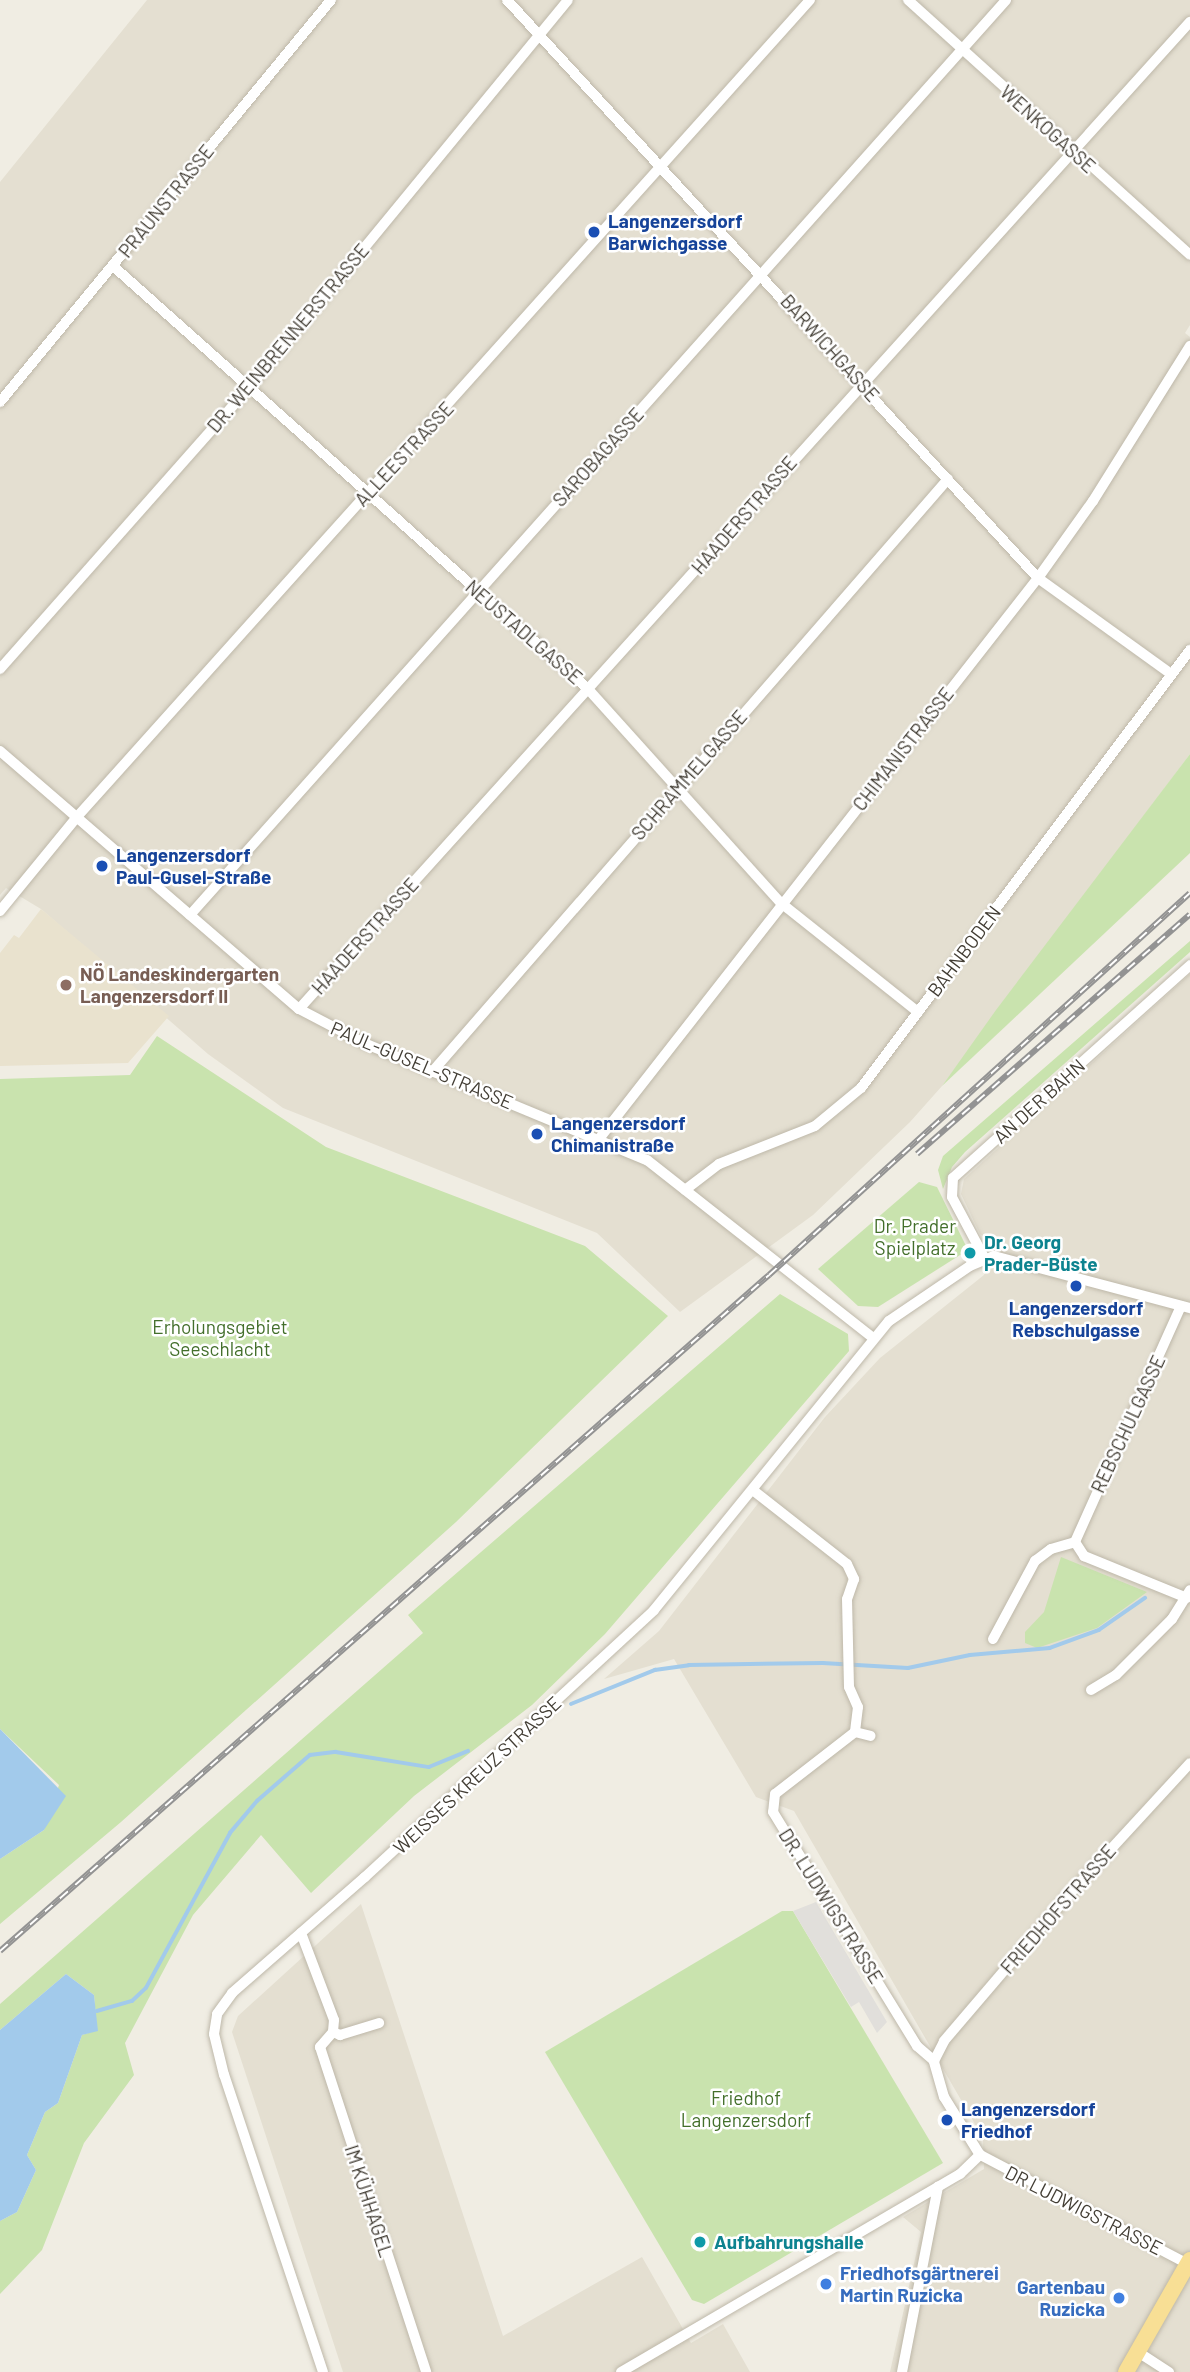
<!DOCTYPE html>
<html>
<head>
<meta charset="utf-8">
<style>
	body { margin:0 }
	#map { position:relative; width:1190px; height:2372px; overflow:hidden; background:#f0ede3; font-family:Barlow,sans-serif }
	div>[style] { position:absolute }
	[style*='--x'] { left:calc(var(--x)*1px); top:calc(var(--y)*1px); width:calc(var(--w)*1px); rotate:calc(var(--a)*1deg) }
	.residential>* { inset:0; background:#e4dfd1 }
	.education>* { inset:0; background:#e9e2ce }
	.green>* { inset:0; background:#c9e3ae }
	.parking>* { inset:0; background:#e1dfdb }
	.water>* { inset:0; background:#a2caeb }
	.stream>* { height:3.5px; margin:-1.75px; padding:0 1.75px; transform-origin:1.75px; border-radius:1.75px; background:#a2caeb }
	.roads { filter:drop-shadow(0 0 2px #beb8a9) drop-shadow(0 0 2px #beb8a9) }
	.minor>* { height:10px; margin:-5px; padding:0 5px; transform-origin:5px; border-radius:5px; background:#fff }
	.primary>* { height:16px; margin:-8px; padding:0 8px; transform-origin:8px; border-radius:8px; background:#f8df95 }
	.rail>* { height:6px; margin-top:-3px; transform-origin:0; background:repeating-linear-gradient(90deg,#fff 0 10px,#939393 0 20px); box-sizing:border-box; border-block:2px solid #939393 }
	.dots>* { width:19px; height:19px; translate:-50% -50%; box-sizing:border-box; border:4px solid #fff; border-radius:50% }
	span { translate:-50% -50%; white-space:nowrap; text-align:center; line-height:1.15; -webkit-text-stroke:5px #fff; paint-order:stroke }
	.street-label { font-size:19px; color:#423d34 }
	.transit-label { font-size:19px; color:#164399; font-weight:700 }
	.left { translate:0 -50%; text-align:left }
	.education-label { font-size:19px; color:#785e54; font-weight:700 }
	.park-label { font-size:19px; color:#436f2b }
	.culture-label { font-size:19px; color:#0d838f; font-weight:700 }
	.shop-label { font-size:19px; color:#366cbe; font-weight:700 }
	.right { translate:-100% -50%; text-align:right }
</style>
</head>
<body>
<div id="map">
	<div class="residential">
		<i style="clip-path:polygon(147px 0,1190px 0,1190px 325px,1185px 333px,1190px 337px,1190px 754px,942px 1086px,910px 1122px,813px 1215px,680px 1312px,597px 1233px,283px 1108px,208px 1054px,41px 909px,6px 888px,0 895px,0 182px)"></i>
		<i style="clip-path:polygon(1190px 974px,1190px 2372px,890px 2372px,921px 2232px,903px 2217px,984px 2169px,983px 2138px,794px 1811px,756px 1797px,674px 1659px,604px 1679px,659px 1631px,825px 1417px,880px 1358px,984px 1275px,994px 1245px,980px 1234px,961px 1194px,964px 1179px)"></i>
		<i style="clip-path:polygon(361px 1904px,503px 2336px,642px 2257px,691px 2343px,723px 2324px,750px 2372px,343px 2372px,232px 2032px,238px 2016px)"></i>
	</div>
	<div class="education">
		<i style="clip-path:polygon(41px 909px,169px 1016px,128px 1063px,0 1066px,0 953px,14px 935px,19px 938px)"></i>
	</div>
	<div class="green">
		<i style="clip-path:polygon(1190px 754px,1190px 853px,942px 1086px,996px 1010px)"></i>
		<i style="clip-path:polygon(1190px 941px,1190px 952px,965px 1152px,952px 1167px,943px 1189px,938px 1170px,943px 1156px)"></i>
		<i style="clip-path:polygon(157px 1036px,326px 1147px,585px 1246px,668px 1316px,456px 1522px,121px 1822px,0 1924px,0 1859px,44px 1830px,59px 1785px,0 1729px,0 1079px,130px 1075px)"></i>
		<i style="clip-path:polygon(919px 1182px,937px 1187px,968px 1250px,878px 1307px,858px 1306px,818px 1269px)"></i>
		<i style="clip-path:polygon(780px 1294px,848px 1334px,849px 1351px,605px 1634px,532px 1705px,414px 1796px,311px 1893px,261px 1835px,193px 1915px,125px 2043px,134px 2075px,84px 2143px,42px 2250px,0 2294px,0 2221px,17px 2212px,36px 2170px,27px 2155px,45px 2112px,58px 2103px,82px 2035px,97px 2030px,94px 1995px,66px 1974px,0 2030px,0 2004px,423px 1633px,408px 1615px)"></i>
		<i style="clip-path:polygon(1061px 1557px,1147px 1592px,1097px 1628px,1037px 1648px,1025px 1643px,1025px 1632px,1044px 1612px)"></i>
		<i style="clip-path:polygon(782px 1911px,793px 1911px,943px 2163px,704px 2304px,692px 2300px,545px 2052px)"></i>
	</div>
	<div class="parking">
		<i style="clip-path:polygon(816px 1902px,887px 2022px,877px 2033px,859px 2002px,851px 2007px,793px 1911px)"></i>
	</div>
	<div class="water">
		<i style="clip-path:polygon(0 1729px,66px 1796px,44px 1830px,0 1859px)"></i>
		<i style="clip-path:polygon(66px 1974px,94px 1995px,98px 2031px,82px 2035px,58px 2103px,45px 2112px,27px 2155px,36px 2170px,17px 2212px,0 2221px,0 2030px)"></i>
	</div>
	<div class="stream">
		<i style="--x:571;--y:1704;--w:91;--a:-22"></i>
		<i style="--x:655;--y:1670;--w:34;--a:-8"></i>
		<i style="--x:689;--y:1665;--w:134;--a:-0.9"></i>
		<i style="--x:823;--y:1663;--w:85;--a:3.4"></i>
		<i style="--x:908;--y:1668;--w:63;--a:-11.8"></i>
		<i style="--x:970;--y:1655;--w:80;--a:-5"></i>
		<i style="--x:1050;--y:1648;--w:52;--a:-20.2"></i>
		<i style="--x:1099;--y:1630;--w:56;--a:-34.8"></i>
		<i style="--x:97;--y:2011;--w:36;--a:-16"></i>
		<i style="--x:132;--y:2001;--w:19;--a:-43"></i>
		<i style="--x:146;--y:1988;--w:176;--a:-61.5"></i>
		<i style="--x:230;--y:1833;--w:42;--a:-49.8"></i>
		<i style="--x:257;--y:1801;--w:70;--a:-41"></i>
		<i style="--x:310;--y:1755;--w:26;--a:-7"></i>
		<i style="--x:336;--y:1752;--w:94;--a:9.2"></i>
		<i style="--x:429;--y:1767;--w:42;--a:-22.3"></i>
	</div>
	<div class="roads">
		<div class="minor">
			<i style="--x:507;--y:0;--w:785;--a:47.43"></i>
			<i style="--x:1038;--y:578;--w:164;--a:35.8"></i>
			<i style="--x:908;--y:0;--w:380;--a:42.1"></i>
			<i style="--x:113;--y:266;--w:637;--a:41.69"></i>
			<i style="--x:589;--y:690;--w:287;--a:48"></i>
			<i style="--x:781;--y:903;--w:175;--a:38.5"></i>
			<i style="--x:0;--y:402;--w:521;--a:-50.53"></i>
			<i style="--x:0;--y:669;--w:375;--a:-48.5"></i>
			<i style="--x:249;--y:388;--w:502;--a:-50.57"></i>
			<i style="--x:0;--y:751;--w:395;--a:40.8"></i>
			<i style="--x:299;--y:1009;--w:73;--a:27.6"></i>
			<i style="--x:364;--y:1043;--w:306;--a:22.5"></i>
			<i style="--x:647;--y:1160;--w:286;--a:38.2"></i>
			<i style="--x:0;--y:911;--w:120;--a:-50.7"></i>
			<i style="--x:76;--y:818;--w:1099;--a:-48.1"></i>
			<i style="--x:190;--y:915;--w:1226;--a:-48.27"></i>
			<i style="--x:299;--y:1009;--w:1330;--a:-47.93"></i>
			<i style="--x:432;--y:1072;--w:786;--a:-48.97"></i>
			<i style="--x:599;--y:1139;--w:712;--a:-51.96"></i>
			<i style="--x:1038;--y:578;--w:95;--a:-54.5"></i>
			<i style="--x:1093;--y:501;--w:183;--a:-58"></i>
			<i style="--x:685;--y:1190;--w:43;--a:-37.4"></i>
			<i style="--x:719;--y:1164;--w:103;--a:-21.6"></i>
			<i style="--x:815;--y:1126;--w:60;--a:-39.6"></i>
			<i style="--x:861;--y:1088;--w:548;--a:-53.09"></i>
			<i style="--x:984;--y:1257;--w:68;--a:-118.1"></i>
			<i style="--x:952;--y:1197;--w:19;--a:-87"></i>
			<i style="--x:953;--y:1178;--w:319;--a:-41.9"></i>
			<i style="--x:1181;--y:1306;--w:259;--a:114.2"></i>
			<i style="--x:1075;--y:1542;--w:17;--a:57"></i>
			<i style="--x:1084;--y:1556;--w:111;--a:22.2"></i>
			<i style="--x:754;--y:1491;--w:118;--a:38.1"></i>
			<i style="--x:847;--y:1564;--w:17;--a:65"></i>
			<i style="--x:854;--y:1579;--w:21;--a:109"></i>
			<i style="--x:847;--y:1599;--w:88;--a:88.7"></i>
			<i style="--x:849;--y:1687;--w:22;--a:66"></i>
			<i style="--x:858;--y:1707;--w:25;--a:97"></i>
			<i style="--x:855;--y:1732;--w:101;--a:142.2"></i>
			<i style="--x:775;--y:1794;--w:18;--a:96"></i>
			<i style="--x:773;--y:1812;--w:275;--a:58.4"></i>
			<i style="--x:917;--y:2046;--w:23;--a:41"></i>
			<i style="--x:993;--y:1639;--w:89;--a:-61.7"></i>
			<i style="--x:1035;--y:1561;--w:20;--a:-37"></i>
			<i style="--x:1051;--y:1549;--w:25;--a:-16"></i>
			<i style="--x:1091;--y:1690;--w:29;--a:-31"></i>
			<i style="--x:1116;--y:1675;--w:79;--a:-45"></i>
			<i style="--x:1172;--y:1619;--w:34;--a:-58"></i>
			<i style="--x:855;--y:1732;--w:16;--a:14"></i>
			<i style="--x:301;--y:1933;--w:93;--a:69.2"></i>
			<i style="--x:334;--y:2020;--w:12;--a:95"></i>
			<i style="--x:333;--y:2032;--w:20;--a:131"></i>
			<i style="--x:320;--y:2047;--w:342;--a:71.9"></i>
			<i style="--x:333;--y:2032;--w:8;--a:23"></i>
			<i style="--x:340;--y:2035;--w:41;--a:-17.1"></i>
			<i style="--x:1188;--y:2264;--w:235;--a:-152.3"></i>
			<i style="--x:980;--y:2155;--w:68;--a:-121.8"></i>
			<i style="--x:944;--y:2097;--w:37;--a:-106"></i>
			<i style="--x:934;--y:2061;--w:22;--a:-63"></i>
			<i style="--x:944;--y:2041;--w:188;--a:-49.5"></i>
			<i style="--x:1066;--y:1898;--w:183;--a:-47.4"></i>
			<i style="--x:1138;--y:2352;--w:37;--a:33"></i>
			<i style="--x:323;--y:2372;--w:313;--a:-108.4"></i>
			<i style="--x:224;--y:2075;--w:42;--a:-103.7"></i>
			<i style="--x:214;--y:2034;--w:20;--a:-81"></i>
			<i style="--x:217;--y:2014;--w:26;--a:-54"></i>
			<i style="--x:232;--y:1993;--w:176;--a:-41.1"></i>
			<i style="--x:365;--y:1877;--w:393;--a:-42.7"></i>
			<i style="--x:654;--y:1610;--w:372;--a:-50.9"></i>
			<i style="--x:889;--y:1321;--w:98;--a:-34.2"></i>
			<i style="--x:970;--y:1266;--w:26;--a:-23"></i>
			<i style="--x:994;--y:1256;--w:203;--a:14.9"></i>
			<i style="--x:621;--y:2372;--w:393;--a:-30.3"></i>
			<i style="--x:960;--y:2174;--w:28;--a:-44"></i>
			<i style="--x:902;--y:2372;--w:189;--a:-79"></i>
		</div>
		<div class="primary">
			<i style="--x:1126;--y:2372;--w:129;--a:-60.3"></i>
		</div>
	</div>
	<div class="rail">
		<i style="--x:917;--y:1154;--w:363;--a:-41.3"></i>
		<i style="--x:0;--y:1951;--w:1024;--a:-41.32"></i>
		<i style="--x:769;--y:1275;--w:568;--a:-42.22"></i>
	</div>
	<div class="dots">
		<i style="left:594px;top:232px;background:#1a4fb4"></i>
		<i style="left:102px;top:866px;background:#1a4fb4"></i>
		<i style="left:66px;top:985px;background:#8d6e63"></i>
		<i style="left:537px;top:1134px;background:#1a4fb4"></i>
		<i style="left:970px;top:1253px;background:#0f9aa8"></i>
		<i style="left:1076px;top:1286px;background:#1a4fb4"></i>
		<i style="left:947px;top:2120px;background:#1a4fb4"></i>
		<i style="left:700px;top:2242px;background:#0f9aa8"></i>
		<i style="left:826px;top:2284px;background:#3f7fe0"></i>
		<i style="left:1119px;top:2298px;background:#3f7fe0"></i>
	</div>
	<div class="street-label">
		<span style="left:1048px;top:129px;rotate:42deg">WENKOGASSE</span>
		<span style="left:166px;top:201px;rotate:-51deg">PRAUNSTRASSE</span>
		<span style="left:288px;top:338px;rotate:-50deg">DR. WEINBRENNERSTRASSE</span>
		<span style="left:830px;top:348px;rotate:48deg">BARWICHGASSE</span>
		<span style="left:404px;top:454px;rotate:-47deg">ALLEESTRASSE</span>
		<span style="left:598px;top:457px;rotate:-48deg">SAROBAGASSE</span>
		<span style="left:744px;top:515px;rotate:-49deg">HAADERSTRASSE</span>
		<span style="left:524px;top:632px;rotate:41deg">NEUSTADLGASSE</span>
		<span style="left:903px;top:749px;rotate:-52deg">CHIMANISTRASSE</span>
		<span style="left:689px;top:775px;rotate:-49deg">SCHRAMMELGASSE</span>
		<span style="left:365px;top:936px;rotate:-48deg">HAADERSTRASSE</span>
		<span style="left:964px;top:951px;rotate:-53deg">BAHNBODEN</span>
		<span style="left:422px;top:1065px;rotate:23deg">PAUL-GUSEL-STRASSE</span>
		<span style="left:1039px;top:1101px;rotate:-42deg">AN DER BAHN</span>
		<span style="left:1128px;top:1424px;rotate:-65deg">REBSCHULGASSE</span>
		<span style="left:477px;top:1775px;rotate:-43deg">WEISSES KREUZ STRASSE</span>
		<span style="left:831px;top:1906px;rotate:58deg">DR. LUDWIGSTRASSE</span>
		<span style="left:1058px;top:1909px;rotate:-49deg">FRIEDHOFSTRASSE</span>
		<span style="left:369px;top:2201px;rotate:72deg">IM KÜHHAGEL</span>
		<span style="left:1084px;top:2210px;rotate:27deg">DR LUDWIGSTRASSE</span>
	</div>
	<div class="transit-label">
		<span class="left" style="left:608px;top:232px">Langenzersdorf<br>Barwichgasse</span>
		<span class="left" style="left:116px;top:866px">Langenzersdorf<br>Paul-Gusel-Straße</span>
		<span class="left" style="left:551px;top:1134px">Langenzersdorf<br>Chimanistraße</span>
		<span style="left:1076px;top:1319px">Langenzersdorf<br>Rebschulgasse</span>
		<span class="left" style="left:961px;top:2120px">Langenzersdorf<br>Friedhof</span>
	</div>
	<div class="education-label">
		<span class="left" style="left:80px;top:985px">NÖ Landeskindergarten<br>Langenzersdorf II</span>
	</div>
	<div class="park-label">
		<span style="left:915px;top:1237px">Dr. Prader<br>Spielplatz</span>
		<span style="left:220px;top:1338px">Erholungsgebiet<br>Seeschlacht</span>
		<span style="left:746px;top:2109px">Friedhof<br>Langenzersdorf</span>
	</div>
	<div class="culture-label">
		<span class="left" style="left:984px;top:1253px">Dr. Georg<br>Prader-Büste</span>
		<span class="left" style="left:714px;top:2242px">Aufbahrungshalle</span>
	</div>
	<div class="shop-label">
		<span class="left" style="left:840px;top:2284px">Friedhofsgärtnerei<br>Martin Ruzicka</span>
		<span class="right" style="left:1105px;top:2298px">Gartenbau<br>Ruzicka</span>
	</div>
</div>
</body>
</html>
